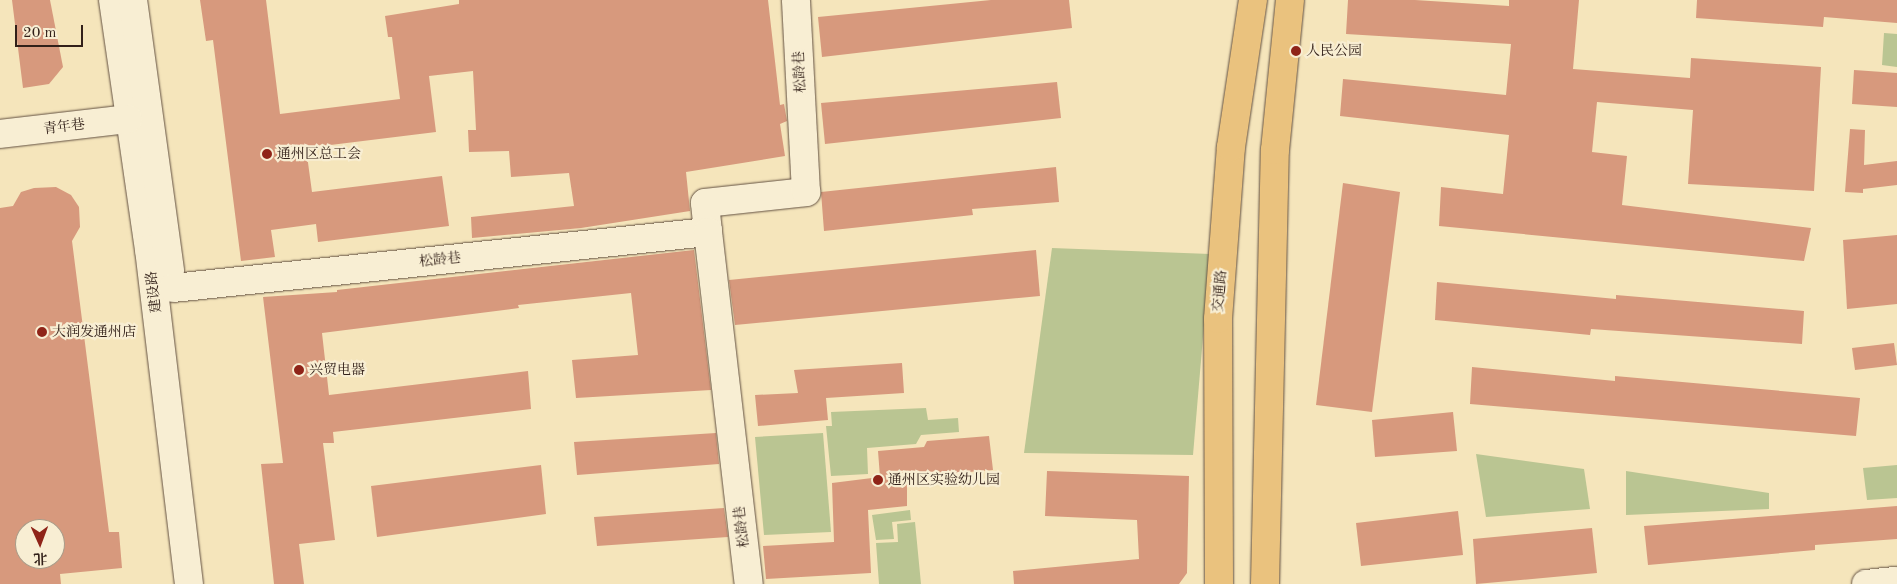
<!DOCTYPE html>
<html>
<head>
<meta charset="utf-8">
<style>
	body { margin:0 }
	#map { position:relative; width:1897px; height:584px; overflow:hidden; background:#f5e5bb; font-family:"Old Standard TT","Noto Serif SC",serif }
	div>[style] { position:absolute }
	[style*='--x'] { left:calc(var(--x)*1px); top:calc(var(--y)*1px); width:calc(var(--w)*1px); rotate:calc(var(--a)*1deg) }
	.green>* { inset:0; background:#bac592 }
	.building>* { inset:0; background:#d7997d }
	.roads { filter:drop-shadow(0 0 1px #635142) drop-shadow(0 0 1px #635142) }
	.minor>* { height:28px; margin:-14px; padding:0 14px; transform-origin:14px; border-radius:14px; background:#f8eed3 }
	.major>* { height:28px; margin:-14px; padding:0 14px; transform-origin:14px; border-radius:14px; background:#eac27e }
	.dots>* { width:14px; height:14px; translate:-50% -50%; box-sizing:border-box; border:2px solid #f8eed3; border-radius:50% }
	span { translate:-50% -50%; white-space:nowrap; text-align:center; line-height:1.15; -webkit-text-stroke:4.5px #f8eed3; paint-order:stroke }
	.poi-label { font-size:14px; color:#322019 }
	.left { translate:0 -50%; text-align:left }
	.street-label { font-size:14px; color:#322019 }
	.north { position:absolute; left:15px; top:519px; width:50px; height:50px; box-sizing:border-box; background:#f8eed3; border:1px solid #a99c89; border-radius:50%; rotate:178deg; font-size:14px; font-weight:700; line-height:20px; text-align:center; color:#322019 }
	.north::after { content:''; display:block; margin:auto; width:18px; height:22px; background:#8f2418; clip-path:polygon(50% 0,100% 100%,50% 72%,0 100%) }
	.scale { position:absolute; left:15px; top:25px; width:68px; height:22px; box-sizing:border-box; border:2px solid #322019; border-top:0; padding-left:6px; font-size:15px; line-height:18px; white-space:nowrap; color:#322019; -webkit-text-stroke:4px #f8eed3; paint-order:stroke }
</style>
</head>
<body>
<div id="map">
	<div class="green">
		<i style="clip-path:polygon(1884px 33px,1897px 34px,1897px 67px,1882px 65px)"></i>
		<i style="clip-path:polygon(1052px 248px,1210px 254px,1193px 455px,1024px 453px)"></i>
		<i style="clip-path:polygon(926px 408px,928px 420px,958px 418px,959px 432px,921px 435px,916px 444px,867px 448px,868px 474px,831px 476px,826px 426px,832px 426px,831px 412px)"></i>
		<i style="clip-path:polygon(823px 433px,831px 532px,764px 535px,755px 437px)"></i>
		<i style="clip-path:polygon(1476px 454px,1584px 469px,1590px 509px,1486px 517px)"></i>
		<i style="clip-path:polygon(1897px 465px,1897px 498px,1867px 500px,1863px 468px)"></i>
		<i style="clip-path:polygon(1626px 471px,1769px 493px,1769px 509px,1626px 515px)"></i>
		<i style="clip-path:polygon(910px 510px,911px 520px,892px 522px,894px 539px,876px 540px,872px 515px)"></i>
		<i style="clip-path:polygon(915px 522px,921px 584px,879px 584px,876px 543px,898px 542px,897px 524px)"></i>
	</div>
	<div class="building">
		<i style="clip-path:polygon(12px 0,50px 0,63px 67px,49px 84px,23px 88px)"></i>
		<i style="clip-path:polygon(200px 0,266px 0,280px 114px,400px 99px,392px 37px,388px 37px,385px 16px,459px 4px,459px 0,768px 0,780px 105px,784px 104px,787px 121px,780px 124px,785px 156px,686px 172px,690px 211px,581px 228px,472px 238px,471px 217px,574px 206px,569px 173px,511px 177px,509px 151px,469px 152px,468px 130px,476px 130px,473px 71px,429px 76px,436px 132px,306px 148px,312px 192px,442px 176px,449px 226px,318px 242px,316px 224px,271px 230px,275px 257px,241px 261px,213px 40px,206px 41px)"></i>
		<i style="clip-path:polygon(991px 0,1069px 0,1072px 28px,822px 57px,818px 17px)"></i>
		<i style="clip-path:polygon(1348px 0,1415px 0,1509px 6px,1509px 0,1579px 0,1573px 69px,1690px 78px,1691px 58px,1821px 67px,1814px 191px,1688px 184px,1693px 110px,1597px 102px,1592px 152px,1627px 156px,1622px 205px,1811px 228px,1804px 261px,1439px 226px,1441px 187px,1503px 194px,1509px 135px,1340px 116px,1343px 79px,1506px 95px,1511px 44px,1346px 34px)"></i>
		<i style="clip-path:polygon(1697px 0,1897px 0,1897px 23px,1824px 17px,1823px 27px,1696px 18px)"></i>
		<i style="clip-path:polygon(1854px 70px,1897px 73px,1897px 107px,1852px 104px)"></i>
		<i style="clip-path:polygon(1057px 82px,1061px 118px,825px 144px,821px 103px)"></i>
		<i style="clip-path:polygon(1850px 129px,1865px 130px,1864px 165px,1897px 161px,1897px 185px,1863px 189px,1863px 193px,1845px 192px)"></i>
		<i style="clip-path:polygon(1056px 167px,1059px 202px,972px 209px,973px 215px,824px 231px,821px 192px)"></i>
		<i style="clip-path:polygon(1343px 183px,1400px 192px,1372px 412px,1316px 405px)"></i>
		<i style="clip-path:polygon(evenodd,56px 187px,71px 195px,79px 207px,80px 227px,72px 241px,109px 532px,119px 532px,122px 568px,60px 574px,61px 584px,0 584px,0 208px,13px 206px,21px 192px,34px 188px,56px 187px,25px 529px,55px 529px,55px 559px,25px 559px,25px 529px)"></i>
		<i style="clip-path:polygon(1897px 235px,1897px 304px,1847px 309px,1843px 240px)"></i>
		<i style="clip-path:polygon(694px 250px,711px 390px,576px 398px,572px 360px,638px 355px,631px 293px,518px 305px,519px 308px,322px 333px,329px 395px,528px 371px,531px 409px,333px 432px,334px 443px,323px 443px,335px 540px,299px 544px,304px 584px,274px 584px,261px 464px,283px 463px,263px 297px,337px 292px,337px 290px)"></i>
		<i style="clip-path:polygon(1036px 250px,1040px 296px,735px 325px,729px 280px)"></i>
		<i style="clip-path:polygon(1437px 282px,1616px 299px,1616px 295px,1804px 311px,1802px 344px,1591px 329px,1590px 335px,1435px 320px)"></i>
		<i style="clip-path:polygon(1894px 343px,1897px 365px,1855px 370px,1852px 348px)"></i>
		<i style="clip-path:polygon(902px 363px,904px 393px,826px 398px,828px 420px,758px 426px,755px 395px,798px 393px,794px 370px)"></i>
		<i style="clip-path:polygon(1472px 367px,1615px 381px,1615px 376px,1860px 398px,1856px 436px,1470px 404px)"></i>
		<i style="clip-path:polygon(1453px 412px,1457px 451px,1375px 457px,1372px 420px)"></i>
		<i style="clip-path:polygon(716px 433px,719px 464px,577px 475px,574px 442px)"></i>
		<i style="clip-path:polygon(989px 436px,993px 470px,907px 477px,907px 506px,868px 510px,871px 573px,766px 579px,763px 546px,834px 542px,832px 483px,880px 477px,878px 451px,924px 447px,927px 441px)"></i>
		<i style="clip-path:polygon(541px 465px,546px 514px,377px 537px,371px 486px)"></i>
		<i style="clip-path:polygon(1047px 471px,1189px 476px,1187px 573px,1179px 584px,1014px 584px,1013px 571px,1139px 559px,1137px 520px,1045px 516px)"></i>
		<i style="clip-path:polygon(1897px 506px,1897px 539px,1815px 545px,1815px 550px,1648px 565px,1644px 526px)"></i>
		<i style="clip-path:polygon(724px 508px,728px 537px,597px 546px,594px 517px)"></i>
		<i style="clip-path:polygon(1458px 511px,1463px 555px,1361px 566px,1356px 523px)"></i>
		<i style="clip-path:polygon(1592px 528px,1597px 573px,1476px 584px,1473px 539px)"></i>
	</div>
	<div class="roads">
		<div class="minor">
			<i style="--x:113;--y:0;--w:252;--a:81.8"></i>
			<i style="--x:149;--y:249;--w:337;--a:83.2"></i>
			<i style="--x:133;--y:0;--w:273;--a:82.2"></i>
			<i style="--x:0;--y:134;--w:129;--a:-6.7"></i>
			<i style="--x:708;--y:232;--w:29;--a:-96"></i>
			<i style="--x:705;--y:203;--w:102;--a:-6.2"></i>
			<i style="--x:806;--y:192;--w:192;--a:-93"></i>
			<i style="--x:173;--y:288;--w:538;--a:-5.98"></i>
			<i style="--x:708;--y:232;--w:354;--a:83.4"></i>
			<i style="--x:1866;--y:584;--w:31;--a:-6"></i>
		</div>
		<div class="major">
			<i style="--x:1219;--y:584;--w:265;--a:-90.2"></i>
			<i style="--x:1218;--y:319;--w:172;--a:-85.7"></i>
			<i style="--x:1231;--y:147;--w:149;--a:-81.5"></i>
			<i style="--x:1265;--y:584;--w:434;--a:-88.7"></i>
			<i style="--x:1275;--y:150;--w:151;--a:-84.3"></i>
		</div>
	</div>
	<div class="dots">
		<i style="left:1296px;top:51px;background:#8f2418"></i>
		<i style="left:267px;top:154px;background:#8f2418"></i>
		<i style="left:42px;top:332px;background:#8f2418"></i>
		<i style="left:299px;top:370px;background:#8f2418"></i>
		<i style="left:878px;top:480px;background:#8f2418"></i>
	</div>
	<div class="poi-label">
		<span class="left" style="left:1306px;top:51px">人民公园</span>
		<span class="left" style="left:277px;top:154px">通州区总工会</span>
		<span class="left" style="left:52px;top:332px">大润发通州店</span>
		<span class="left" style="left:309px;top:370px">兴贸电器</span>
		<span class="left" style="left:888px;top:480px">通州区实验幼儿园</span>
	</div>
	<div class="street-label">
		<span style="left:800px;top:72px;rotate:-93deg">松龄巷</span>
		<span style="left:64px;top:127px;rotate:-7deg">青年巷</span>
		<span style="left:440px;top:260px;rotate:-6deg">松龄巷</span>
		<span style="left:1220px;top:291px;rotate:-85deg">交通路</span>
		<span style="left:154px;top:292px;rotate:-97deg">建设路</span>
		<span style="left:742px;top:527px;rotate:-97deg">松龄巷</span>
	</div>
	<div class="north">北</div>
	<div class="scale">20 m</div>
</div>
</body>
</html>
